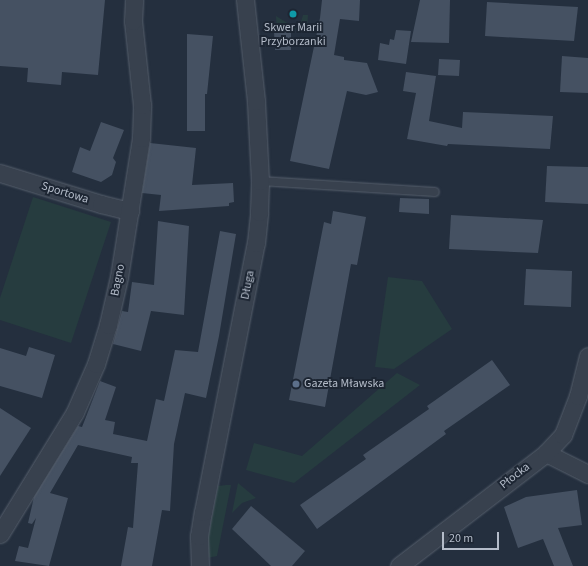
<!DOCTYPE html>
<html>
<head>
<meta charset="utf-8">
<style>
	body { margin:0 }
	#map { position:relative; width:588px; height:566px; overflow:hidden; background:#242f3e; font-family:"Source Sans 3",sans-serif }
	div>[style] { position:absolute }
	[style*='--x'] { left:calc(var(--x)*1px); top:calc(var(--y)*1px); width:calc(var(--w)*1px); rotate:calc(var(--a)*1deg) }
	.green>* { inset:0; background:#263c3f }
	.building>* { inset:0; background:#455162 }
	.roads { filter:drop-shadow(0 0 1px #565f6c) drop-shadow(0 0 1px #565f6c) }
	.service>* { height:8px; margin:-4px; padding:0 4px; transform-origin:4px; border-radius:4px; background:#38414e }
	.minor>* { height:17px; margin:-8.5px; padding:0 8.5px; transform-origin:8.5px; border-radius:8.5px; background:#38414e }
	.dots>* { width:11px; height:11px; translate:-50% -50%; box-sizing:border-box; border:2px solid #1d2633; border-radius:50% }
	span { translate:-50% -50%; white-space:nowrap; text-align:center; line-height:1.15; -webkit-text-stroke:4px #1d2633; paint-order:stroke }
	.poi-label { font-size:12px; color:#b4bcc9 }
	.left { translate:0 -50%; text-align:left }
	.street-label { font-size:12px; color:#b4bcc9 }
	.scale { position:absolute; left:442px; top:532px; width:57px; height:18px; box-sizing:border-box; border:2px solid #b4bcc9; border-top:0; padding-left:5px; font-size:12px; line-height:14px; white-space:nowrap; color:#b4bcc9; -webkit-text-stroke:3px #1d2633; paint-order:stroke }
</style>
</head>
<body>
<div id="map">
	<div class="green">
		<i style="clip-path:polygon(303px 15px,308px 15px,307px 29px,277px 30px,276px 16px,289px 24px,301px 22px)"></i>
		<i style="clip-path:polygon(33px 197px,111px 222px,71px 343px,0 320px,0 298px)"></i>
		<i style="clip-path:polygon(388px 277px,422px 281px,452px 329px,394px 369px,375px 367px)"></i>
		<i style="clip-path:polygon(397px 373px,420px 385px,294px 483px,246px 470px,254px 443px,302px 456px)"></i>
		<i style="clip-path:polygon(238px 483px,256px 498px,242px 503px,232px 513px)"></i>
		<i style="clip-path:polygon(226px 485px,231px 485px,217px 556px,207px 558px,208px 538px,218px 486px)"></i>
	</div>
	<div class="building">
		<i style="clip-path:polygon(0 0,105px 0,98px 75px,62px 72px,61px 85px,27px 82px,28px 68px,0 66px)"></i>
		<i style="clip-path:polygon(322px 0,360px 0,359px 21px,340px 19px,334px 55px,344px 57px,344px 60px,367px 63px,378px 92px,366px 95px,347px 91px,329px 169px,290px 161px,320px 18px)"></i>
		<i style="clip-path:polygon(420px 0,450px 0,449px 43px,411px 42px)"></i>
		<i style="clip-path:polygon(487px 2px,578px 7px,574px 41px,485px 36px)"></i>
		<i style="clip-path:polygon(396px 30px,411px 31px,406px 64px,378px 60px,380px 43px,389px 45px,390px 39px,394px 40px)"></i>
		<i style="clip-path:polygon(274px 31px,291px 31px,291px 50px,275px 50px)"></i>
		<i style="clip-path:polygon(187px 34px,213px 36px,207px 94px,205px 94px,205px 131px,187px 131px)"></i>
		<i style="clip-path:polygon(562px 56px,588px 58px,588px 93px,560px 92px)"></i>
		<i style="clip-path:polygon(439px 59px,460px 60px,459px 76px,438px 75px)"></i>
		<i style="clip-path:polygon(406px 72px,436px 76px,429px 121px,462px 128px,463px 112px,553px 116px,550px 149px,448px 144px,447px 146px,407px 139px,416px 93px,403px 91px)"></i>
		<i style="clip-path:polygon(101px 122px,124px 130px,113px 158px,116px 162px,112px 175px,101px 182px,72px 172px,80px 147px,90px 151px)"></i>
		<i style="clip-path:polygon(150px 143px,196px 148px,192px 185px,233px 183px,234px 202px,229px 203px,229px 206px,159px 211px,161px 195px,142px 193px)"></i>
		<i style="clip-path:polygon(547px 166px,588px 167px,588px 204px,545px 202px)"></i>
		<i style="clip-path:polygon(400px 198px,429px 199px,429px 214px,399px 212px)"></i>
		<i style="clip-path:polygon(333px 211px,366px 217px,357px 265px,351px 264px,325px 407px,289px 400px,324px 222px,331px 224px)"></i>
		<i style="clip-path:polygon(451px 215px,543px 220px,538px 253px,449px 249px)"></i>
		<i style="clip-path:polygon(158px 221px,189px 226px,184px 315px,151px 311px,141px 351px,113px 344px,122px 311px,128px 312px,132px 282px,154px 285px)"></i>
		<i style="clip-path:polygon(220px 231px,236px 234px,219px 336px,206px 398px,185px 393px,174px 444px,170px 511px,162px 510px,152px 566px,121px 566px,128px 527px,133px 528px,138px 463px,131px 463px,132px 457px,78px 445px,50px 493px,68px 498px,49px 566px,15px 561px,19px 546px,28px 548px,36px 518px,32px 524px,28px 523px,34px 497px,78px 426px,82px 427px,100px 381px,116px 387px,105px 420px,115px 422px,113px 434px,147px 441px,156px 399px,164px 401px,175px 350px,198px 352px)"></i>
		<i style="clip-path:polygon(526px 269px,572px 271px,571px 307px,524px 305px)"></i>
		<i style="clip-path:polygon(29px 347px,55px 355px,42px 398px,0 386px,0 348px,26px 356px)"></i>
		<i style="clip-path:polygon(492px 360px,510px 385px,444px 431px,446px 434px,317px 529px,300px 505px,366px 459px,363px 455px,429px 409px,427px 406px)"></i>
		<i style="clip-path:polygon(0 408px,31px 428px,0 476px)"></i>
		<i style="clip-path:polygon(577px 490px,582px 525px,558px 528px,573px 566px,554px 566px,543px 539px,518px 548px,504px 507px,526px 497px)"></i>
		<i style="clip-path:polygon(251px 506px,305px 551px,292px 566px,271px 566px,232px 529px)"></i>
	</div>
	<div class="roads">
		<div class="service">
			<i style="--x:260;--y:181;--w:175;--a:3.6"></i>
		</div>
		<div class="minor">
			<i style="--x:0;--y:173;--w:106;--a:17.1"></i>
			<i style="--x:101;--y:204;--w:30;--a:14"></i>
			<i style="--x:546;--y:453;--w:47;--a:26.6"></i>
			<i style="--x:0;--y:534;--w:143;--a:-58.4"></i>
			<i style="--x:75;--y:412;--w:52;--a:-66.4"></i>
			<i style="--x:96;--y:364;--w:41;--a:-72.9"></i>
			<i style="--x:108;--y:325;--w:49;--a:-77.1"></i>
			<i style="--x:119;--y:277;--w:141;--a:-81"></i>
			<i style="--x:141;--y:138;--w:33;--a:-88"></i>
			<i style="--x:142;--y:105;--w:84;--a:-96.1"></i>
			<i style="--x:133;--y:21;--w:21;--a:-87"></i>
			<i style="--x:200;--y:566;--w:30;--a:-92"></i>
			<i style="--x:199;--y:536;--w:24;--a:-81"></i>
			<i style="--x:203;--y:512;--w:274;--a:-78.9"></i>
			<i style="--x:256;--y:243;--w:31;--a:-84"></i>
			<i style="--x:259;--y:212;--w:31;--a:-88"></i>
			<i style="--x:260;--y:181;--w:80;--a:-92.9"></i>
			<i style="--x:256;--y:101;--w:102;--a:-96.2"></i>
			<i style="--x:399;--y:566;--w:185;--a:-37.5"></i>
			<i style="--x:546;--y:453;--w:25;--a:-47"></i>
			<i style="--x:563;--y:435;--w:42;--a:-69"></i>
			<i style="--x:578;--y:396;--w:41;--a:-76"></i>
		</div>
	</div>
	<div class="dots">
		<i style="left:293px;top:14px;background:#0f9aa8"></i>
		<i style="left:296px;top:384px;background:#5c6f8a"></i>
	</div>
	<div class="poi-label">
		<span style="left:293px;top:35px">Skwer Marii<br>Przyborzanki</span>
		<span class="left" style="left:304px;top:384px">Gazeta Mławska</span>
	</div>
	<div class="street-label">
		<span style="left:65px;top:193px;rotate:17deg">Sportowa</span>
		<span style="left:118px;top:280px;rotate:-79deg">Bagno</span>
		<span style="left:248px;top:285px;rotate:-79deg">Długa</span>
		<span style="left:515px;top:476px;rotate:-38deg">Płocka</span>
	</div>
	<div class="scale">20 m</div>
</div>
</body>
</html>
